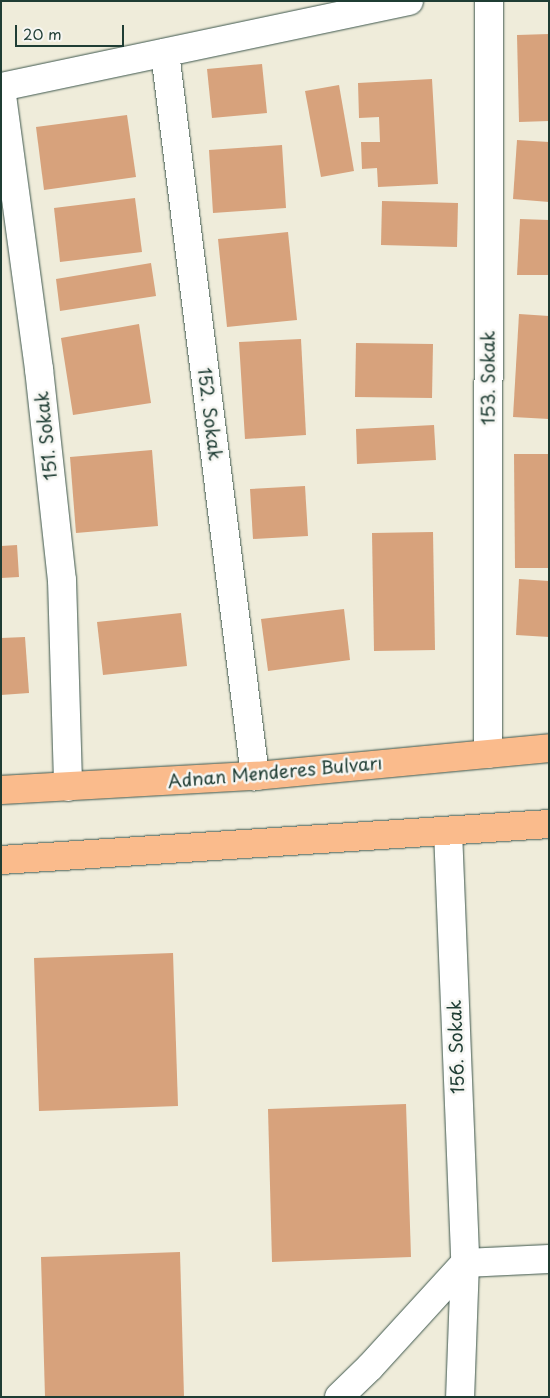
<!DOCTYPE html>
<html>
<head>
<meta charset="utf-8">
<style>
	body { margin:0 }
	#map { position:relative; width:550px; height:1398px; overflow:hidden; background:#efecda; font-family:"Playpen Sans",sans-serif }
	div>[style] { position:absolute }
	[style*='--x'] { left:calc(var(--x)*1px); top:calc(var(--y)*1px); width:calc(var(--w)*1px); rotate:calc(var(--a)*1deg) }
	.building>* { inset:0; background:#d7a27c }
	.roads { filter:drop-shadow(0 0 1px #3e574d) drop-shadow(0 0 1px #3e574d) }
	.minor>* { height:28px; margin:-14px; padding:0 14px; transform-origin:14px; border-radius:14px; background:#fff }
	.tertiary>* { height:28px; margin:-14px; padding:0 14px; transform-origin:14px; border-radius:14px; background:#fff }
	.primary>* { height:28px; margin:-14px; padding:0 14px; transform-origin:14px; border-radius:14px; background:#fabb8c }
	span { translate:-50% -50%; white-space:nowrap; text-align:center; line-height:1.15; -webkit-text-stroke:5px #f6f6f2; paint-order:stroke }
	.street-label { font-size:18px; color:#1f3d34 }
	.frame { position:absolute; inset:0; border:2px solid #1f3d34; pointer-events:none }
	.scale { position:absolute; left:15px; top:25px; width:109px; height:22px; box-sizing:border-box; border:2px solid #1f3d34; border-top:0; padding-left:6px; font-size:15px; line-height:18px; white-space:nowrap; color:#1f3d34; -webkit-text-stroke:4px #f6f6f2; paint-order:stroke }
</style>
</head>
<body>
<div id="map">
	<div class="building">
		<i style="clip-path:polygon(549px 34px,549px 121px,519px 122px,517px 35px)"></i>
		<i style="clip-path:polygon(262px 64px,267px 113px,212px 118px,207px 69px)"></i>
		<i style="clip-path:polygon(432px 79px,438px 184px,378px 187px,377px 168px,362px 169px,361px 142px,380px 142px,379px 117px,359px 118px,358px 83px)"></i>
		<i style="clip-path:polygon(339px 85px,354px 171px,321px 177px,305px 91px)"></i>
		<i style="clip-path:polygon(127px 115px,136px 177px,44px 190px,36px 127px)"></i>
		<i style="clip-path:polygon(517px 140px,549px 142px,549px 202px,513px 199px)"></i>
		<i style="clip-path:polygon(282px 145px,286px 208px,213px 213px,209px 150px)"></i>
		<i style="clip-path:polygon(135px 198px,142px 252px,60px 262px,54px 208px)"></i>
		<i style="clip-path:polygon(382px 201px,458px 203px,457px 247px,381px 245px)"></i>
		<i style="clip-path:polygon(520px 219px,549px 220px,549px 275px,517px 275px)"></i>
		<i style="clip-path:polygon(288px 232px,297px 320px,227px 327px,218px 239px)"></i>
		<i style="clip-path:polygon(151px 263px,156px 296px,60px 311px,56px 279px)"></i>
		<i style="clip-path:polygon(519px 314px,549px 316px,549px 419px,513px 417px)"></i>
		<i style="clip-path:polygon(139px 324px,151px 403px,73px 415px,61px 338px)"></i>
		<i style="clip-path:polygon(301px 339px,306px 435px,245px 439px,239px 342px)"></i>
		<i style="clip-path:polygon(356px 343px,433px 344px,432px 398px,355px 397px)"></i>
		<i style="clip-path:polygon(434px 425px,436px 460px,357px 464px,356px 429px)"></i>
		<i style="clip-path:polygon(152px 450px,158px 526px,76px 533px,70px 457px)"></i>
		<i style="clip-path:polygon(514px 454px,549px 454px,549px 568px,515px 568px)"></i>
		<i style="clip-path:polygon(305px 486px,308px 536px,253px 539px,250px 489px)"></i>
		<i style="clip-path:polygon(433px 532px,435px 650px,374px 651px,372px 533px)"></i>
		<i style="clip-path:polygon(17px 545px,19px 577px,1px 578px,1px 546px)"></i>
		<i style="clip-path:polygon(519px 579px,549px 581px,549px 637px,516px 635px)"></i>
		<i style="clip-path:polygon(344px 609px,350px 660px,268px 671px,261px 619px)"></i>
		<i style="clip-path:polygon(181px 613px,187px 666px,103px 675px,97px 622px)"></i>
		<i style="clip-path:polygon(25px 637px,29px 693px,1px 695px,1px 638px)"></i>
		<i style="clip-path:polygon(173px 953px,178px 1106px,39px 1111px,34px 958px)"></i>
		<i style="clip-path:polygon(406px 1104px,411px 1257px,272px 1262px,268px 1109px)"></i>
		<i style="clip-path:polygon(180px 1252px,184px 1397px,45px 1397px,41px 1257px)"></i>
	</div>
	<div class="roads">
		<div class="minor">
			<i style="--x:165;--y:53;--w:729;--a:82.9"></i>
			<i style="--x:1;--y:88;--w:284;--a:82.3"></i>
			<i style="--x:39;--y:369;--w:212;--a:83.8"></i>
			<i style="--x:62;--y:580;--w:207;--a:88.3"></i>
			<i style="--x:488;--y:754;--w:753;--a:-89.92"></i>
			<i style="--x:448;--y:831;--w:432;--a:87.7"></i>
			<i style="--x:465;--y:1263;--w:134;--a:92.1"></i>
			<i style="--x:339;--y:1397;--w:43;--a:-44.1"></i>
			<i style="--x:370;--y:1367;--w:141;--a:-47.6"></i>
			<i style="--x:465;--y:1263;--w:84;--a:-2.7"></i>
		</div>
		<div class="tertiary">
			<i style="--x:1;--y:87;--w:417;--a:-11.9"></i>
		</div>
		<div class="primary">
			<i style="--x:1;--y:790;--w:254;--a:-3.2"></i>
			<i style="--x:255;--y:776;--w:295;--a:-5.4"></i>
			<i style="--x:1;--y:860;--w:549;--a:-3.76"></i>
		</div>
	</div>
	<div class="street-label">
		<span style="left:488px;top:378px;rotate:-90deg">153. Sokak</span>
		<span style="left:210px;top:414px;rotate:83deg">152. Sokak</span>
		<span style="left:46px;top:436px;rotate:-96deg">151. Sokak</span>
		<span style="left:275px;top:772px;rotate:-5deg">Adnan Menderes Bulvarı</span>
		<span style="left:456px;top:1047px;rotate:-92deg">156. Sokak</span>
	</div>
	<div class="frame"></div>
	<div class="scale">20 m</div>
</div>
</body>
</html>
